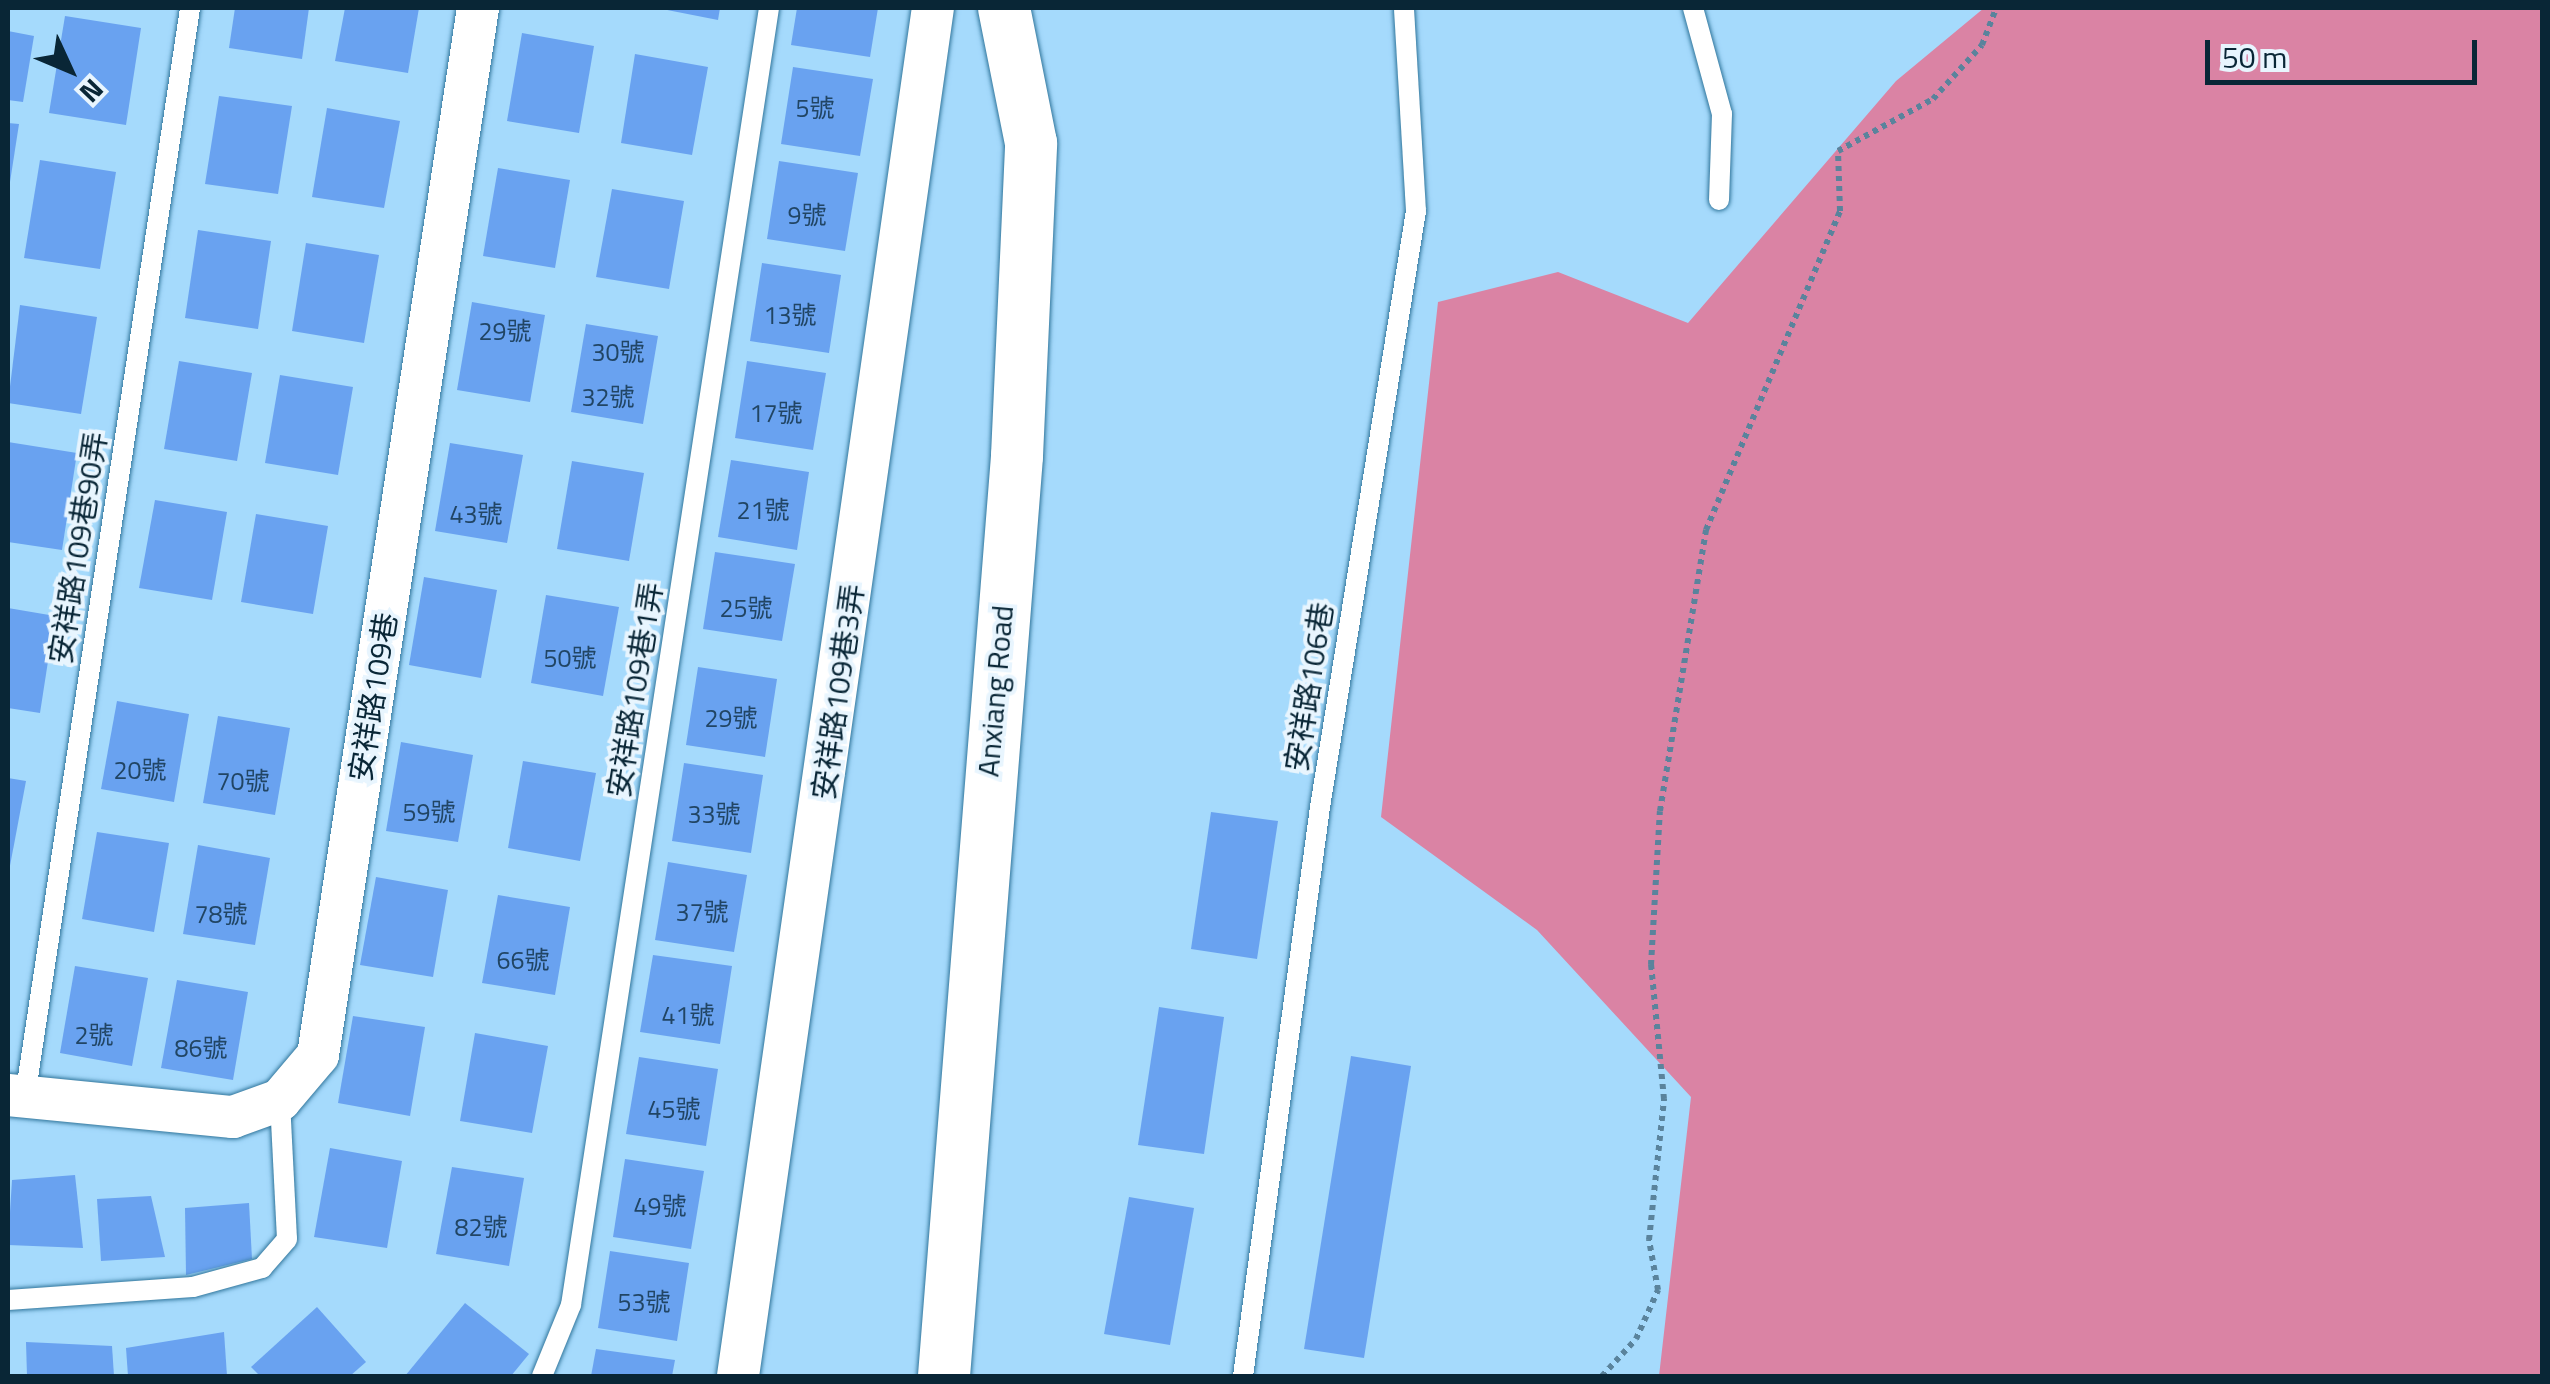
<!DOCTYPE html>
<html>
<head>
<meta charset="utf-8">
<style>
	body { margin:0 }
	#map { position:relative; width:2550px; height:1384px; overflow:hidden; background:#a5dafc; font-family:"Titillium Web","Noto Sans TC",sans-serif }
	div>[style] { position:absolute }
	[style*='--x'] { left:calc(var(--x)*1px); top:calc(var(--y)*1px); width:calc(var(--w)*1px); rotate:calc(var(--a)*1deg) }
	.green>* { inset:0; background:#da83a4 }
	.building>* { inset:0; background:#69a2f0 }
	.path>* { height:6px; margin-top:-3px; transform-origin:0; background:repeating-linear-gradient(90deg,#5a839c 0 5px,transparent 0 10px) }
	.roads { filter:drop-shadow(0 0 2px #31769c) drop-shadow(0 0 2px #31769c) }
	.service>* { height:20px; margin:-10px; padding:0 10px; transform-origin:10px; border-radius:10px; background:#fff }
	.minor>* { height:42px; margin:-21px; padding:0 21px; transform-origin:21px; border-radius:21px; background:#fff }
	.tertiary>* { height:52px; margin:-26px; padding:0 26px; transform-origin:26px; border-radius:26px; background:#fff }
	span { translate:-50% -50%; white-space:nowrap; text-align:center; line-height:1.15; -webkit-text-stroke:8px #e8f5fe; paint-order:stroke }
	.number-label { font-size:25px; color:#214564 }
	.number-label span { -webkit-text-stroke-width:0 }
	.street-label { font-size:30px; color:#092636 }
	.frame { position:absolute; inset:0; border:10px solid #092636; pointer-events:none }
	.north { position:absolute; left:20px; top:20px; width:100px; height:100px; -webkit-text-stroke:8px #e8f5fe; paint-order:stroke; rotate:134deg; font-size:28px; font-weight:700; line-height:40px; text-align:center; color:#092636 }
	.north::after { content:''; display:block; margin:auto; width:35px; height:45px; background:#092636; clip-path:polygon(50% 0,100% 100%,50% 72%,0 100%) }
	.scale { position:absolute; left:2205px; top:40px; width:272px; height:45px; box-sizing:border-box; border:5px solid #092636; border-top:0; padding-left:12px; font-size:30px; line-height:35px; white-space:nowrap; color:#092636; -webkit-text-stroke:8px #e8f5fe; paint-order:stroke }
</style>
</head>
<body>
<div id="map">
	<div class="green">
		<i style="clip-path:polygon(1984px 8px,2542px 8px,2542px 1376px,1659px 1376px,1691px 1097px,1537px 930px,1381px 817px,1438px 302px,1558px 272px,1688px 323px,1896px 81px)"></i>
	</div>
	<div class="building">
		<i style="clip-path:polygon(235px 8px,309px 8px,302px 59px,229px 48px)"></i>
		<i style="clip-path:polygon(345px 8px,419px 8px,408px 73px,335px 61px)"></i>
		<i style="clip-path:polygon(657px 8px,720px 8px,718px 20px)"></i>
		<i style="clip-path:polygon(797px 8px,878px 8px,870px 57px,791px 45px)"></i>
		<i style="clip-path:polygon(65px 16px,141px 28px,126px 125px,49px 113px)"></i>
		<i style="clip-path:polygon(8px 31px,34px 36px,23px 102px,8px 100px)"></i>
		<i style="clip-path:polygon(522px 33px,594px 46px,579px 133px,507px 121px)"></i>
		<i style="clip-path:polygon(635px 54px,708px 67px,692px 155px,621px 143px)"></i>
		<i style="clip-path:polygon(793px 67px,873px 79px,860px 156px,781px 144px)"></i>
		<i style="clip-path:polygon(219px 96px,292px 106px,278px 194px,205px 184px)"></i>
		<i style="clip-path:polygon(327px 108px,400px 121px,384px 208px,312px 197px)"></i>
		<i style="clip-path:polygon(8px 123px,19px 124px,10px 182px,8px 182px)"></i>
		<i style="clip-path:polygon(40px 160px,116px 172px,100px 269px,24px 258px)"></i>
		<i style="clip-path:polygon(779px 161px,858px 173px,845px 251px,767px 239px)"></i>
		<i style="clip-path:polygon(498px 168px,570px 180px,555px 268px,483px 256px)"></i>
		<i style="clip-path:polygon(612px 189px,684px 201px,669px 289px,596px 277px)"></i>
		<i style="clip-path:polygon(198px 230px,271px 241px,258px 329px,185px 318px)"></i>
		<i style="clip-path:polygon(306px 243px,379px 255px,364px 343px,292px 331px)"></i>
		<i style="clip-path:polygon(762px 263px,841px 275px,829px 353px,750px 341px)"></i>
		<i style="clip-path:polygon(472px 302px,545px 315px,530px 402px,457px 390px)"></i>
		<i style="clip-path:polygon(20px 305px,97px 317px,81px 414px,8px 403px)"></i>
		<i style="clip-path:polygon(586px 324px,658px 336px,643px 424px,571px 412px)"></i>
		<i style="clip-path:polygon(179px 361px,252px 373px,237px 461px,164px 449px)"></i>
		<i style="clip-path:polygon(747px 361px,826px 373px,813px 450px,735px 438px)"></i>
		<i style="clip-path:polygon(280px 375px,353px 387px,338px 475px,265px 463px)"></i>
		<i style="clip-path:polygon(8px 442px,77px 453px,62px 550px,8px 542px)"></i>
		<i style="clip-path:polygon(450px 443px,523px 455px,507px 543px,435px 531px)"></i>
		<i style="clip-path:polygon(731px 460px,809px 472px,797px 550px,718px 537px)"></i>
		<i style="clip-path:polygon(572px 461px,644px 473px,629px 561px,557px 549px)"></i>
		<i style="clip-path:polygon(155px 500px,227px 512px,212px 600px,139px 588px)"></i>
		<i style="clip-path:polygon(256px 514px,328px 526px,313px 614px,241px 602px)"></i>
		<i style="clip-path:polygon(715px 552px,795px 564px,782px 641px,703px 629px)"></i>
		<i style="clip-path:polygon(424px 577px,497px 590px,481px 678px,409px 665px)"></i>
		<i style="clip-path:polygon(546px 595px,619px 607px,603px 696px,531px 683px)"></i>
		<i style="clip-path:polygon(8px 608px,55px 616px,40px 713px,8px 708px)"></i>
		<i style="clip-path:polygon(698px 667px,777px 679px,765px 757px,686px 745px)"></i>
		<i style="clip-path:polygon(117px 701px,189px 714px,174px 802px,101px 789px)"></i>
		<i style="clip-path:polygon(218px 716px,290px 728px,275px 815px,203px 803px)"></i>
		<i style="clip-path:polygon(401px 742px,473px 755px,458px 842px,386px 831px)"></i>
		<i style="clip-path:polygon(523px 761px,596px 773px,580px 861px,508px 848px)"></i>
		<i style="clip-path:polygon(684px 763px,763px 775px,751px 853px,672px 841px)"></i>
		<i style="clip-path:polygon(8px 778px,26px 781px,9px 871px,8px 871px)"></i>
		<i style="clip-path:polygon(1211px 812px,1278px 821px,1257px 959px,1191px 949px)"></i>
		<i style="clip-path:polygon(97px 832px,169px 843px,154px 932px,82px 919px)"></i>
		<i style="clip-path:polygon(198px 845px,270px 858px,255px 945px,183px 934px)"></i>
		<i style="clip-path:polygon(668px 862px,747px 875px,734px 952px,655px 940px)"></i>
		<i style="clip-path:polygon(376px 877px,448px 890px,433px 977px,360px 965px)"></i>
		<i style="clip-path:polygon(498px 895px,570px 907px,555px 995px,482px 983px)"></i>
		<i style="clip-path:polygon(653px 955px,732px 966px,720px 1044px,640px 1032px)"></i>
		<i style="clip-path:polygon(75px 966px,148px 978px,132px 1066px,60px 1053px)"></i>
		<i style="clip-path:polygon(177px 980px,248px 992px,233px 1080px,161px 1068px)"></i>
		<i style="clip-path:polygon(1159px 1007px,1224px 1017px,1204px 1154px,1138px 1145px)"></i>
		<i style="clip-path:polygon(353px 1016px,425px 1027px,410px 1116px,338px 1103px)"></i>
		<i style="clip-path:polygon(475px 1033px,548px 1046px,532px 1133px,460px 1121px)"></i>
		<i style="clip-path:polygon(1351px 1056px,1411px 1066px,1364px 1358px,1304px 1349px)"></i>
		<i style="clip-path:polygon(639px 1057px,718px 1069px,706px 1146px,626px 1134px)"></i>
		<i style="clip-path:polygon(330px 1148px,402px 1161px,387px 1248px,314px 1237px)"></i>
		<i style="clip-path:polygon(625px 1159px,704px 1171px,691px 1249px,613px 1237px)"></i>
		<i style="clip-path:polygon(452px 1167px,524px 1178px,509px 1266px,436px 1254px)"></i>
		<i style="clip-path:polygon(75px 1175px,83px 1248px,8px 1245px,12px 1180px)"></i>
		<i style="clip-path:polygon(151px 1196px,165px 1257px,101px 1261px,97px 1199px)"></i>
		<i style="clip-path:polygon(1129px 1197px,1194px 1208px,1170px 1345px,1104px 1334px)"></i>
		<i style="clip-path:polygon(249px 1203px,252px 1259px,186px 1275px,185px 1208px)"></i>
		<i style="clip-path:polygon(610px 1251px,689px 1263px,677px 1341px,598px 1328px)"></i>
		<i style="clip-path:polygon(465px 1303px,529px 1354px,511px 1376px,405px 1376px)"></i>
		<i style="clip-path:polygon(317px 1307px,366px 1362px,350px 1376px,260px 1376px,251px 1367px)"></i>
		<i style="clip-path:polygon(224px 1332px,227px 1376px,128px 1376px,126px 1348px)"></i>
		<i style="clip-path:polygon(26px 1342px,112px 1346px,114px 1376px,27px 1376px)"></i>
		<i style="clip-path:polygon(596px 1349px,675px 1360px,672px 1376px,591px 1376px)"></i>
	</div>
	<div class="path">
		<i style="--x:1602;--y:1376;--w:50;--a:-47.4"></i>
		<i style="--x:1636;--y:1339;--w:54;--a:-65.8"></i>
		<i style="--x:1658;--y:1290;--w:51;--a:-100.2"></i>
		<i style="--x:1649;--y:1240;--w:142;--a:-83.9"></i>
		<i style="--x:1664;--y:1099;--w:135;--a:-95.5"></i>
		<i style="--x:1651;--y:965;--w:154;--a:-86.7"></i>
		<i style="--x:1660;--y:811;--w:285;--a:-80.7"></i>
		<i style="--x:1706;--y:530;--w:346;--a:-67.2"></i>
		<i style="--x:1840;--y:211;--w:60;--a:-91.9"></i>
		<i style="--x:1838;--y:151;--w:108;--a:-28.7"></i>
		<i style="--x:1933;--y:99;--w:73;--a:-47.8"></i>
		<i style="--x:1982;--y:45;--w:40;--a:-69"></i>
	</div>
	<div class="roads">
		<div class="service">
			<i style="--x:1693;--y:8;--w:110;--a:74.7"></i>
			<i style="--x:1722;--y:114;--w:86;--a:92"></i>
			<i style="--x:25;--y:1097;--w:1101;--a:-81.38"></i>
			<i style="--x:8;--y:1300;--w:185;--a:-4"></i>
			<i style="--x:193;--y:1287;--w:72;--a:-15.4"></i>
			<i style="--x:262;--y:1268;--w:38;--a:-49"></i>
			<i style="--x:287;--y:1239;--w:139;--a:-92.9"></i>
			<i style="--x:542;--y:1376;--w:77;--a:-67.8"></i>
			<i style="--x:571;--y:1305;--w:1312;--a:-81.32"></i>
			<i style="--x:1243;--y:1376;--w:574;--a:-82.29"></i>
			<i style="--x:1320;--y:807;--w:604;--a:-80.85"></i>
			<i style="--x:1416;--y:211;--w:203;--a:-93.4"></i>
		</div>
		<div class="minor">
			<i style="--x:8;--y:1095;--w:226;--a:5.6"></i>
			<i style="--x:233;--y:1117;--w:50;--a:-19.9"></i>
			<i style="--x:280;--y:1100;--w:59;--a:-49.8"></i>
			<i style="--x:318;--y:1055;--w:1059;--a:-81.31"></i>
			<i style="--x:738;--y:1376;--w:1382;--a:-81.89"></i>
		</div>
		<div class="tertiary">
			<i style="--x:944;--y:1376;--w:923;--a:-85.46"></i>
			<i style="--x:1017;--y:456;--w:313;--a:-87.4"></i>
			<i style="--x:1031;--y:143;--w:138;--a:-101.3"></i>
		</div>
	</div>
	<div class="number-label">
		<span style="left:815px;top:108px">5號</span>
		<span style="left:807px;top:215px">9號</span>
		<span style="left:790px;top:315px">13號</span>
		<span style="left:505px;top:331px">29號</span>
		<span style="left:618px;top:352px">30號</span>
		<span style="left:608px;top:397px">32號</span>
		<span style="left:776px;top:413px">17號</span>
		<span style="left:763px;top:510px">21號</span>
		<span style="left:476px;top:514px">43號</span>
		<span style="left:746px;top:608px">25號</span>
		<span style="left:570px;top:658px">50號</span>
		<span style="left:731px;top:718px">29號</span>
		<span style="left:140px;top:770px">20號</span>
		<span style="left:243px;top:781px">70號</span>
		<span style="left:429px;top:812px">59號</span>
		<span style="left:714px;top:814px">33號</span>
		<span style="left:702px;top:912px">37號</span>
		<span style="left:221px;top:914px">78號</span>
		<span style="left:523px;top:960px">66號</span>
		<span style="left:688px;top:1015px">41號</span>
		<span style="left:94px;top:1035px">2號</span>
		<span style="left:201px;top:1048px">86號</span>
		<span style="left:674px;top:1109px">45號</span>
		<span style="left:660px;top:1206px">49號</span>
		<span style="left:481px;top:1227px">82號</span>
		<span style="left:644px;top:1302px">53號</span>
	</div>
	<div class="street-label">
		<span style="left:78px;top:548px;rotate:-81deg">安祥路109巷90弄</span>
		<span style="left:1309px;top:687px;rotate:-81deg">安祥路106巷</span>
		<span style="left:635px;top:690px;rotate:-81deg">安祥路109巷1弄</span>
		<span style="left:995px;top:691px;rotate:-85deg">Anxiang Road</span>
		<span style="left:838px;top:692px;rotate:-82deg">安祥路109巷3弄</span>
		<span style="left:373px;top:697px;rotate:-81deg">安祥路109巷</span>
	</div>
	<div class="frame"></div>
	<div class="north">N</div>
	<div class="scale">50 m</div>
</div>
</body>
</html>
